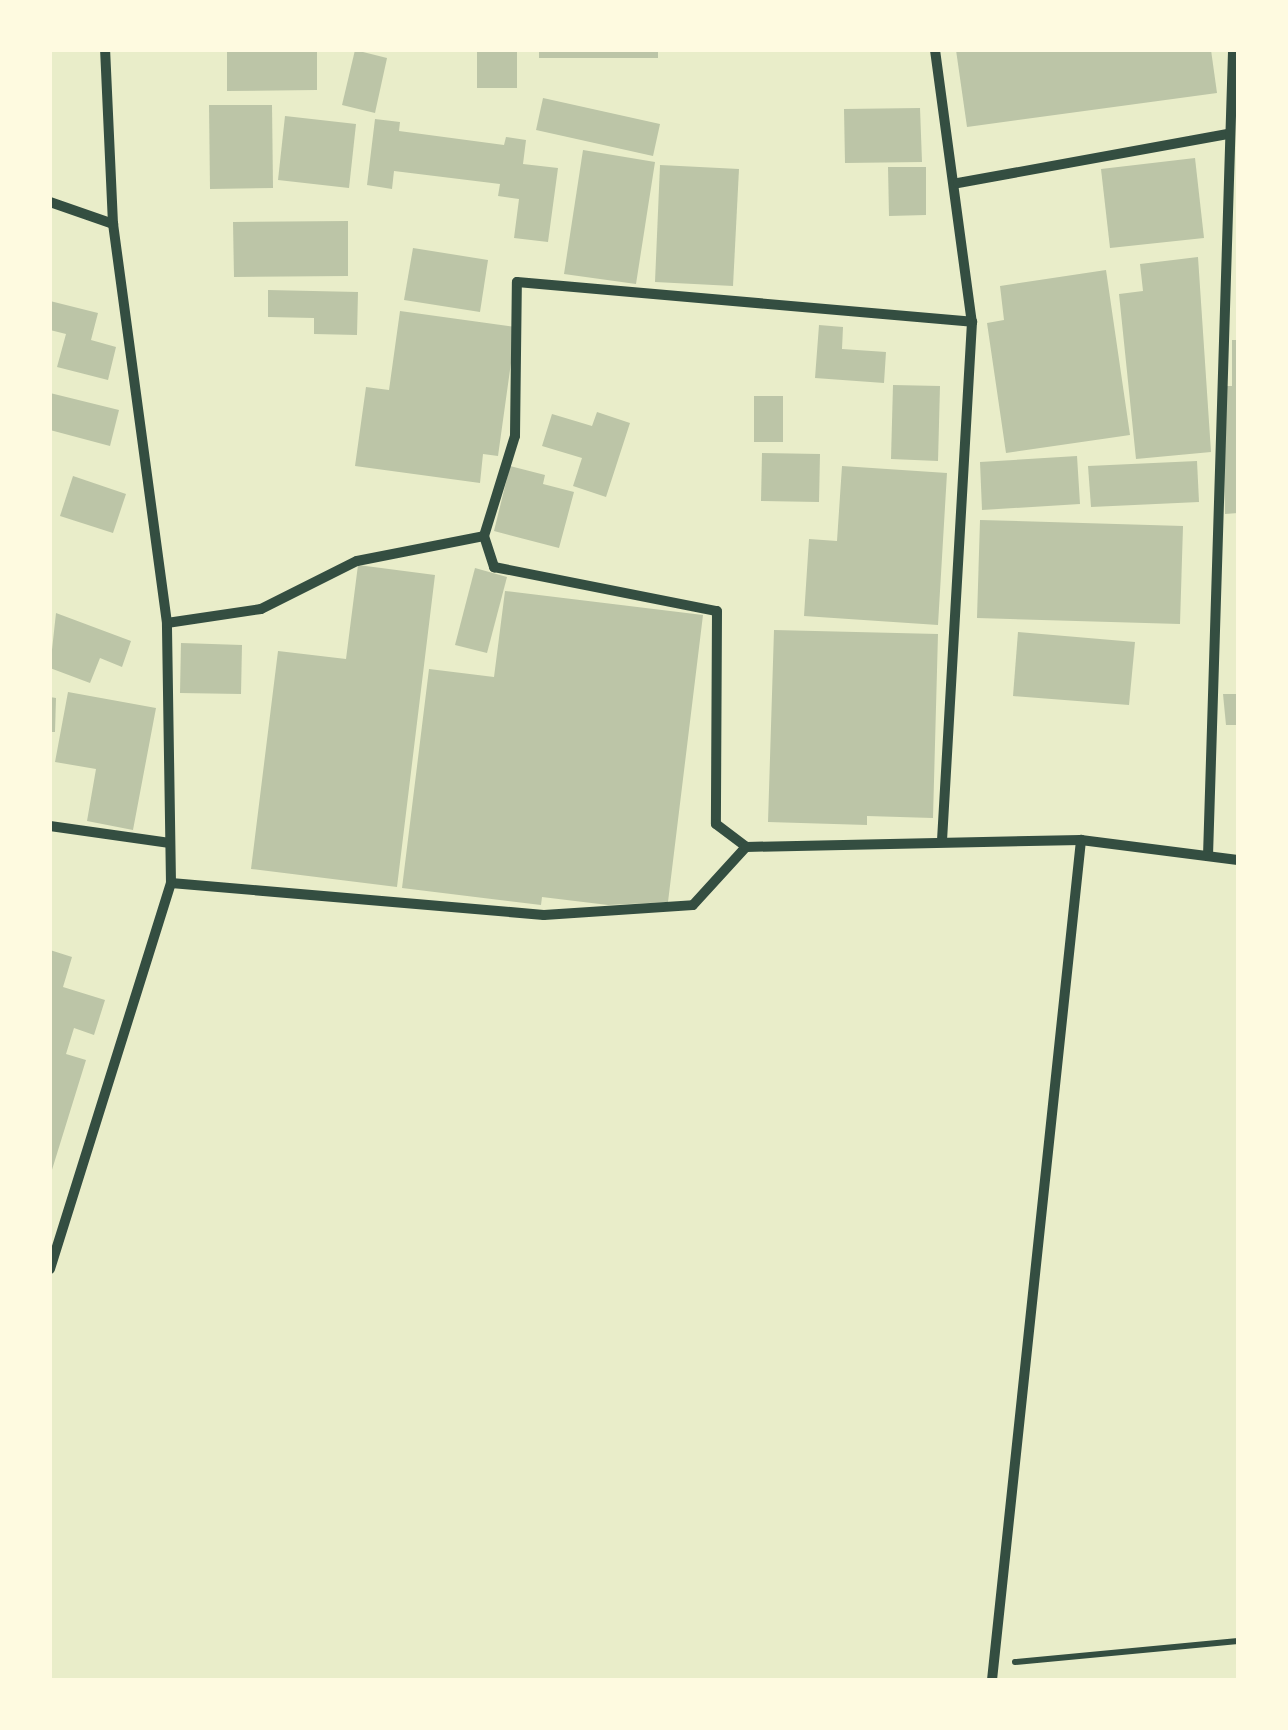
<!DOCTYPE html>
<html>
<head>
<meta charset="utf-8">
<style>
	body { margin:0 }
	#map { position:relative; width:1288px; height:1730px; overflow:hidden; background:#e9edc9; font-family:"Source Sans 3",sans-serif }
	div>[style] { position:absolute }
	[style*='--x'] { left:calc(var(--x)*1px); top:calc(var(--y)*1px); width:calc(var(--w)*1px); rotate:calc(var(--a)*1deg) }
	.building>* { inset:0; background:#bcc5a7 }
	.path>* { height:6px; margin:-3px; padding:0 3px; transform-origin:3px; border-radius:3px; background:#344e41 }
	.minor>* { height:10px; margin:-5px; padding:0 5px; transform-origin:5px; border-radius:5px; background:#344e41 }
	span { translate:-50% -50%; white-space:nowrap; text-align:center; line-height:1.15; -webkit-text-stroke:9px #fefae0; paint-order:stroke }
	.frame { position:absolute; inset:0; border:52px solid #fefae0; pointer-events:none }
</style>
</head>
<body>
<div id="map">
	<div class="building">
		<i style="clip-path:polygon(227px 50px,317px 50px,317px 90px,227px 91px)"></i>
		<i style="clip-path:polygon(355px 50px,387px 58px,375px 113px,342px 105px)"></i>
		<i style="clip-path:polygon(477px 50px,517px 50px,517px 88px,477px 88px)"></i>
		<i style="clip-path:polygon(539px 50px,658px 50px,658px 58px,539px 58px)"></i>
		<i style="clip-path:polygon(956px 50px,1211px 50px,1217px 93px,967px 127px)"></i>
		<i style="clip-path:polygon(543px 98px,660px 124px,653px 156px,536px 130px)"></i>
		<i style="clip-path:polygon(209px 105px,272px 105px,273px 188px,210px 189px)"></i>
		<i style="clip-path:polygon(920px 108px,922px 162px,845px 163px,844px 109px)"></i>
		<i style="clip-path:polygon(285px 116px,356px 124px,349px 188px,278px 180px)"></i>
		<i style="clip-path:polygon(375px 119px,400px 122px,399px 131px,504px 145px,506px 137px,526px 140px,523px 164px,558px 168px,548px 242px,514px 238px,519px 199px,498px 196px,500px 184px,394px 171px,392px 189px,367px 185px)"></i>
		<i style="clip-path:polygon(583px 150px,655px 162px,636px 284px,564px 274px)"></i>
		<i style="clip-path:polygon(1195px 158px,1204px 238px,1110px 248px,1101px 169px)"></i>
		<i style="clip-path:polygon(660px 165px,739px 169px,733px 286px,655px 282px)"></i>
		<i style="clip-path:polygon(888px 167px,926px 167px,926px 215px,889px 216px)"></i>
		<i style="clip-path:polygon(348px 221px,348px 276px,234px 277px,233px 222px)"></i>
		<i style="clip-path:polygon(413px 248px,488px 260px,480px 312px,404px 300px)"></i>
		<i style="clip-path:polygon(1198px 257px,1211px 452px,1136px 459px,1119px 294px,1143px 291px,1140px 264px)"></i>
		<i style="clip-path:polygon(1106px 270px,1130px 435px,1006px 453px,987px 323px,1004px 320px,1000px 286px)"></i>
		<i style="clip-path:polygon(268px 290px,358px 292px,357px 335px,314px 334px,314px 318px,268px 317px)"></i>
		<i style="clip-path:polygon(50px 301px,98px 313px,91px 340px,116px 347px,108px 380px,57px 367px,66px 334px,50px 330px)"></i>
		<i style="clip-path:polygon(400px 311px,516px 327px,498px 456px,483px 454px,480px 483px,355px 466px,366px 387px,389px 390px)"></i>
		<i style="clip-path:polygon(819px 325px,843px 327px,842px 349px,886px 352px,884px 383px,815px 378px)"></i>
		<i style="clip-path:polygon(1232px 340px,1238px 340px,1238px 513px,1225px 514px,1223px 386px,1232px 386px)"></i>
		<i style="clip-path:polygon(893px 385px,940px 386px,938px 461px,891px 459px)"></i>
		<i style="clip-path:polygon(50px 393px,119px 410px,110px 446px,50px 430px)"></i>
		<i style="clip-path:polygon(754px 396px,783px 396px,783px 442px,754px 442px)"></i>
		<i style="clip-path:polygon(597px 412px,630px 423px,606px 497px,573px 486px,582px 458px,542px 446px,552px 414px,592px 426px)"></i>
		<i style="clip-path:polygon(762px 453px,820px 454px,819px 502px,761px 501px)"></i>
		<i style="clip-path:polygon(1077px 456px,1080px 504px,982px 510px,980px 462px)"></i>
		<i style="clip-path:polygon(1197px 461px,1199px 502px,1091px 507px,1088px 466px)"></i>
		<i style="clip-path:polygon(510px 466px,545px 475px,543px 484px,574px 492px,559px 548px,494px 531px)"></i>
		<i style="clip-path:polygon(842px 466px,947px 473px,938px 625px,804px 616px,809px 539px,837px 541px)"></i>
		<i style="clip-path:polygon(73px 476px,126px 494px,113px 533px,60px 516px)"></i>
		<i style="clip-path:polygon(980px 520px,1183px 526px,1180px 624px,977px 618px)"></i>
		<i style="clip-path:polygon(358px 565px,435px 575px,397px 887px,251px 869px,278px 651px,346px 659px)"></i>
		<i style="clip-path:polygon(475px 568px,507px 577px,487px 653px,455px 645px)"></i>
		<i style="clip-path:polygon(505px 591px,703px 615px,668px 902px,608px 905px,542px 897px,541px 905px,402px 888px,429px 669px,494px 677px)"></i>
		<i style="clip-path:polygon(56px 613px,131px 641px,122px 667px,100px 658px,90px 683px,50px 668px)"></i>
		<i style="clip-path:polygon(774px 630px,938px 634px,933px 818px,867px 816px,867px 825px,768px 822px)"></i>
		<i style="clip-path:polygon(1018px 632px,1135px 642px,1129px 705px,1013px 696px)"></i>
		<i style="clip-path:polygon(181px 643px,242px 645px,241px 694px,180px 693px)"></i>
		<i style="clip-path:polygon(68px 692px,156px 708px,133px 830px,87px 821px,96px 769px,55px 762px)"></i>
		<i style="clip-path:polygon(1223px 694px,1238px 694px,1238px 725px,1226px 725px)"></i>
		<i style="clip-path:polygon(50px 697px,56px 698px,55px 732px,50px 732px)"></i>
		<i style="clip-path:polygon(50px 950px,72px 957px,63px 987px,105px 1000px,94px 1035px,74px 1028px,66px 1054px,86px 1060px,51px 1173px)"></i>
	</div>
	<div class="path">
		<i style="--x:1015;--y:1662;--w:224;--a:-5.4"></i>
	</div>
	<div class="minor">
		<i style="--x:935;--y:50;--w:275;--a:82.3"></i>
		<i style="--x:972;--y:322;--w:519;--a:93.31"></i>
		<i style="--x:958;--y:183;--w:274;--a:-10.3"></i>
		<i style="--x:50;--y:202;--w:67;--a:19.2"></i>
		<i style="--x:484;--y:536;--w:33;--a:72"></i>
		<i style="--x:494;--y:567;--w:227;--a:11.2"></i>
		<i style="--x:717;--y:611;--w:213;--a:90.3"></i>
		<i style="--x:716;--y:824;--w:38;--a:37"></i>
		<i style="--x:167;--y:623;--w:95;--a:-8.5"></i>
		<i style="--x:261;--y:609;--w:107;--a:-26.6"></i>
		<i style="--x:357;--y:561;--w:129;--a:-11.1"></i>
		<i style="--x:484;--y:536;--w:105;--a:-72.8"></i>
		<i style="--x:515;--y:436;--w:154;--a:-89.3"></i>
		<i style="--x:517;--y:282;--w:457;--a:5"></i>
		<i style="--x:50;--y:826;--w:121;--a:8.1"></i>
		<i style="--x:1208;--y:856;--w:806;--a:-88.22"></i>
		<i style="--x:171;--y:883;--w:374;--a:4.9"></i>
		<i style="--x:544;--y:915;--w:149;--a:-3.8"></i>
		<i style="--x:693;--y:905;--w:79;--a:-47.6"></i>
		<i style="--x:746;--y:847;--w:335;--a:-1.2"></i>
		<i style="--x:1081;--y:840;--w:158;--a:7.3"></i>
		<i style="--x:50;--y:1269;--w:405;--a:-72.6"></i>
		<i style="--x:171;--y:883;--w:260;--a:-90.9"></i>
		<i style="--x:167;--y:623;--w:403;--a:-97.7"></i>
		<i style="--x:113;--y:224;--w:174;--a:-92.6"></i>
		<i style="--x:992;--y:1680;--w:845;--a:-83.95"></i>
	</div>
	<div class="frame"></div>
</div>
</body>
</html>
